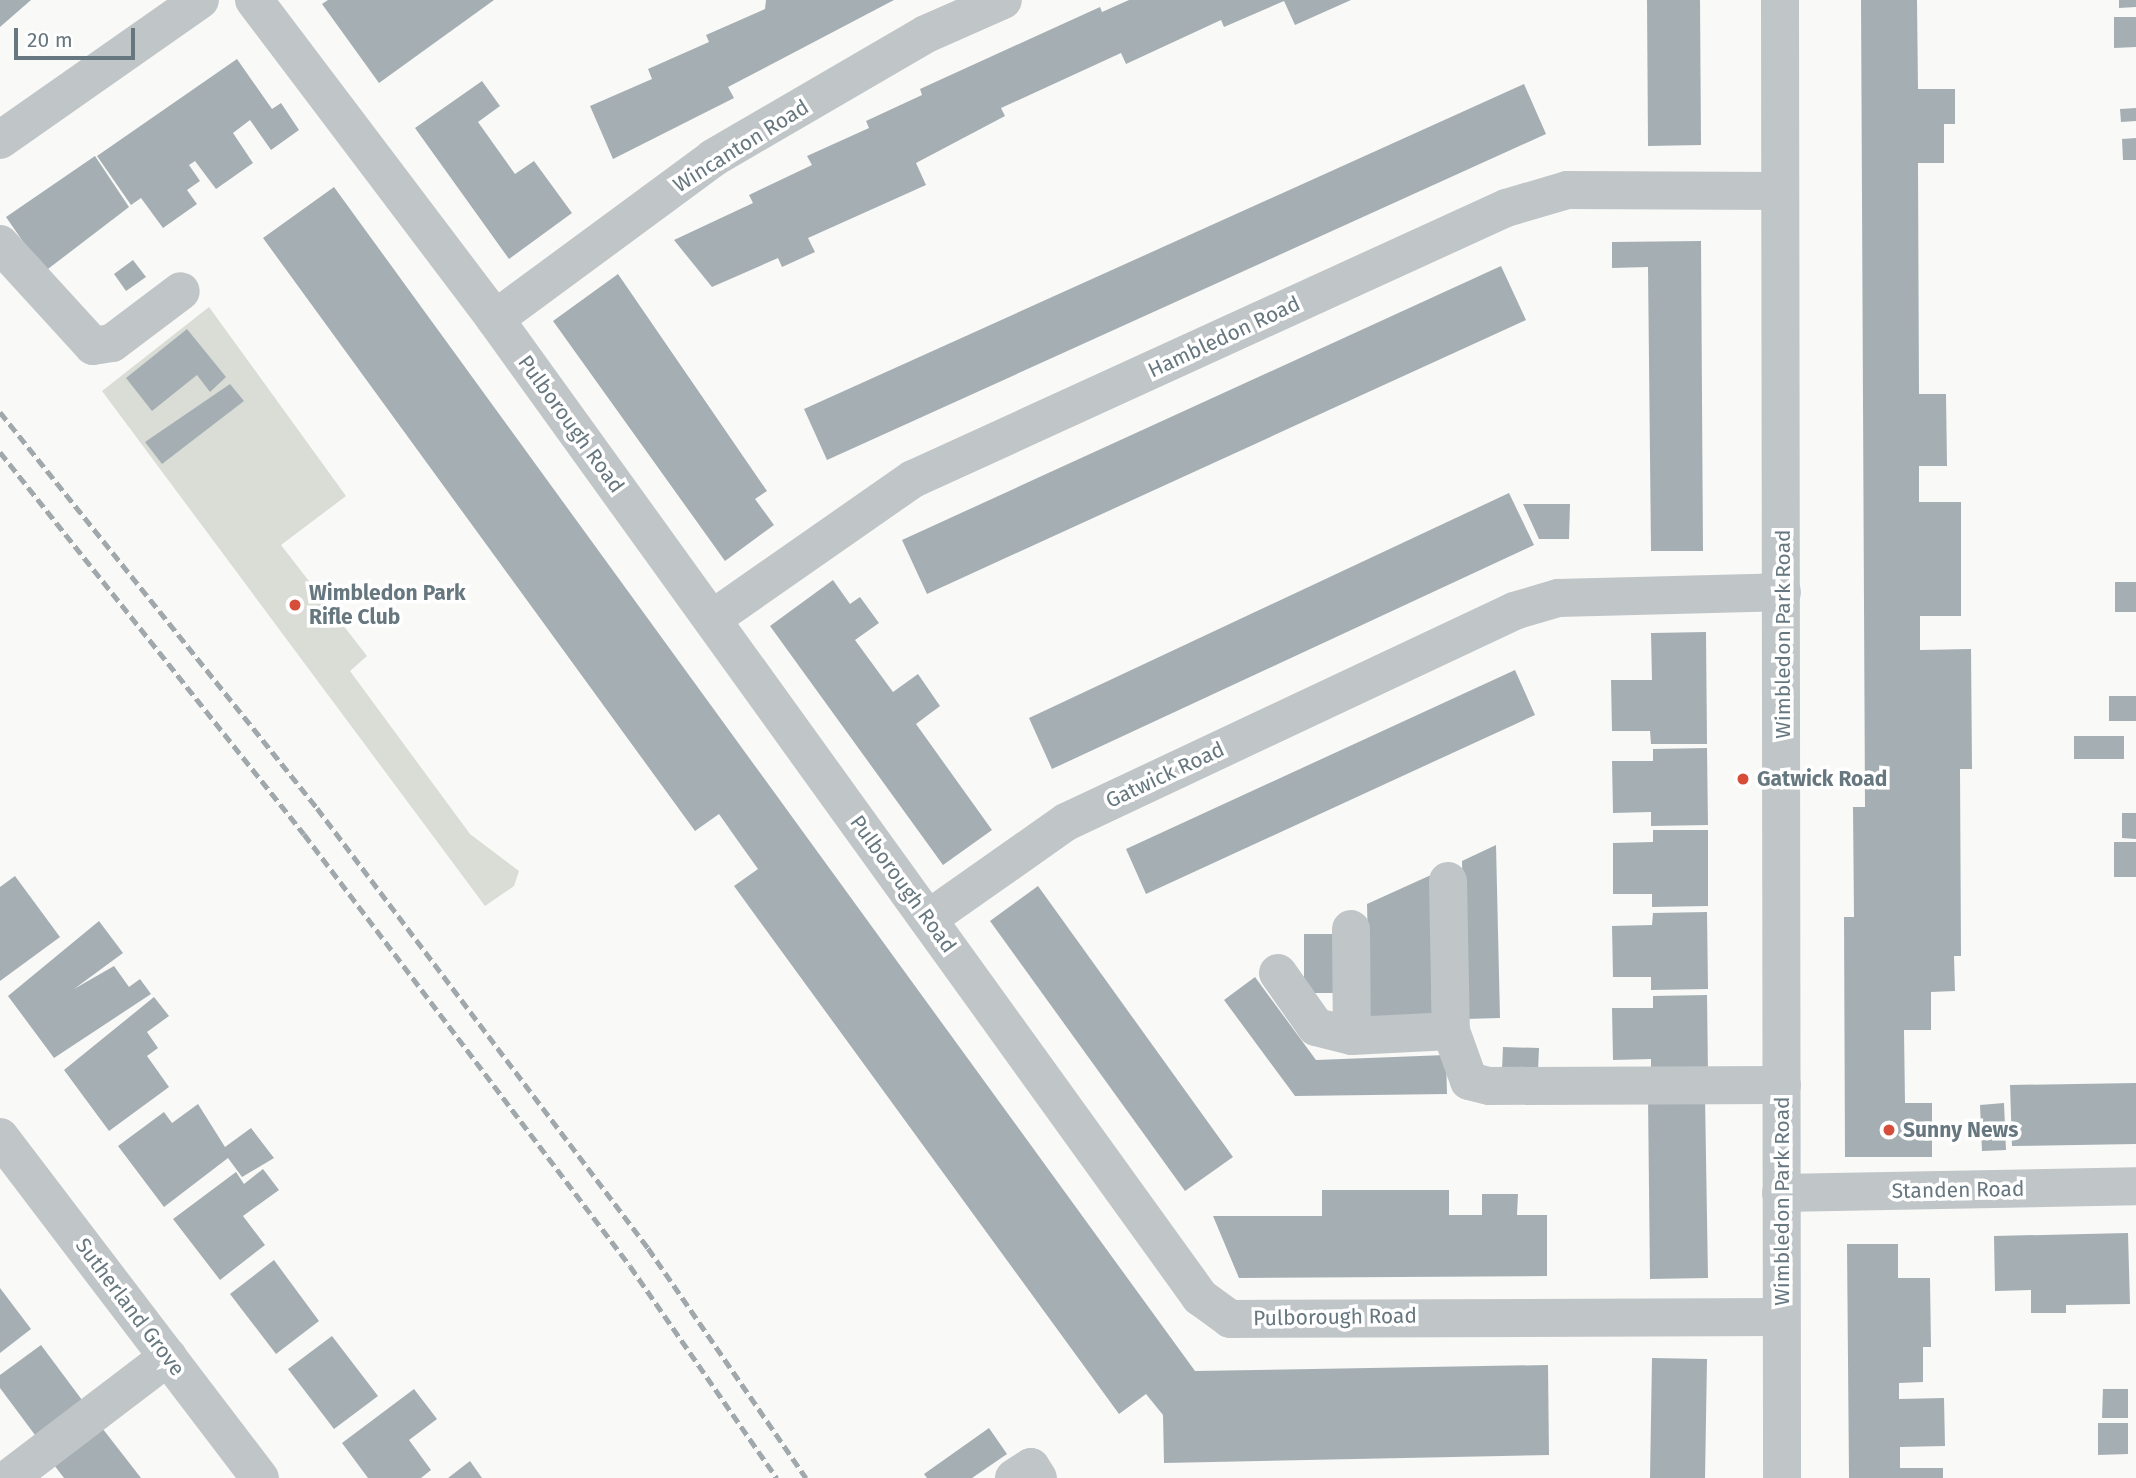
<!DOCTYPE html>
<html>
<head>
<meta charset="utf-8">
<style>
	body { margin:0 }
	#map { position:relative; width:2136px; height:1478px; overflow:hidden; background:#f9f9f7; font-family:"Fira Sans",sans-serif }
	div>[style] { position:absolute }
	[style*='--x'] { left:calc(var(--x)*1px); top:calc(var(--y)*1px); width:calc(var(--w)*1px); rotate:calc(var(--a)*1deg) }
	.green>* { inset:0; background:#daddd6 }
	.building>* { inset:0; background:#a5afb3 }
	.minor>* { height:38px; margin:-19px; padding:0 19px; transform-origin:19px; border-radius:19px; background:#c0c5c8 }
	.rail>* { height:5px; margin-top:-2.5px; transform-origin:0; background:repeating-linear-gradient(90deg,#a0a8ac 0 10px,transparent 0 15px) }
	.dots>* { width:19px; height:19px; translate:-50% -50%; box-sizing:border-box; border:4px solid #fff; border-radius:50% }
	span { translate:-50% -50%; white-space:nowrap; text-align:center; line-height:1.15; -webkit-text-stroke:7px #fff; paint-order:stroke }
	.street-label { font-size:21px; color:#66777f }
	.poi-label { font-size:21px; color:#66777f; font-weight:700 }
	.left { translate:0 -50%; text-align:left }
	.scale { position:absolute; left:14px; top:28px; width:121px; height:32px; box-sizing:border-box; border:4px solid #66777f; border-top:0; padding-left:9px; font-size:21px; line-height:24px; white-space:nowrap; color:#66777f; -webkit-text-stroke:5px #fff; paint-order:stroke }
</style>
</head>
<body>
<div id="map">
	<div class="green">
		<i style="clip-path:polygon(209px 307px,346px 496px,281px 545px,367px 656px,350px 671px,470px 834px,519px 871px,514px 886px,485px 906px,102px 391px)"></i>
	</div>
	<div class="building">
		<i style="clip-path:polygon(0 0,31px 0,0 27px)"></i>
		<i style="clip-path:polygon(328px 0,494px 0,379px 83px,322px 4px)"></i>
		<i style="clip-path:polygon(766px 0,894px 0,728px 87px,734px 98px,613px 159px,590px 106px,652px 79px,648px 69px,709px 42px,706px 35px,765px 9px)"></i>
		<i style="clip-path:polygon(1129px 0,1351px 0,1295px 25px,1284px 1px,1224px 27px,1221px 20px,1126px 64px,1121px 53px,1001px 108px,1005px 116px,916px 163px,926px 185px,808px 238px,815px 252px,782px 267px,778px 258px,712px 287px,674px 240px,753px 203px,749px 195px,812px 165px,807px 156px,869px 128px,866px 121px,922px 95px,920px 89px,1100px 7px,1102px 12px)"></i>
		<i style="clip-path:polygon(1647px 0,1700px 0,1701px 145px,1648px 146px)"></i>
		<i style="clip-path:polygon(1861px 0,1917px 0,1918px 89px,1955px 89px,1955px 124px,1944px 124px,1944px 163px,1918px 163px,1919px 394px,1946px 394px,1947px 466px,1919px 466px,1919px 502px,1961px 502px,1961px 616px,1920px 616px,1920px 650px,1971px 649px,1972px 769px,1960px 769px,1961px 956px,1954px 956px,1955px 991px,1931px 992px,1931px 1030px,1904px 1030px,1905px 1103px,1932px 1103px,1932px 1157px,1845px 1157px,1844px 917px,1854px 917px,1853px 807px,1865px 807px)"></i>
		<i style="clip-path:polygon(2119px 0,2136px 0,2136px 7px,2119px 8px)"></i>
		<i style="clip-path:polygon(2114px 17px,2136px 17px,2136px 47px,2114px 48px)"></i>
		<i style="clip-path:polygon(237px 59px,272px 109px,281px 103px,299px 130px,271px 150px,250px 120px,233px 133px,253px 163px,216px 189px,195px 161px,189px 165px,200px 181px,187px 190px,197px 204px,163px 228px,141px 198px,131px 205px,97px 156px)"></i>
		<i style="clip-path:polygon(482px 81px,500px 106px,478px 122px,515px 174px,534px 161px,572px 213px,509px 259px,415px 128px)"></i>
		<i style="clip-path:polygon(1524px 84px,1546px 134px,827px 460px,804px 409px)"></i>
		<i style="clip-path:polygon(2136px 108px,2136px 121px,2121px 122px,2120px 109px)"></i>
		<i style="clip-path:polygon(2136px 138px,2136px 160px,2123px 160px,2122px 139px)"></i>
		<i style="clip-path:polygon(95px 156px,129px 207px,44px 272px,6px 217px)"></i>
		<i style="clip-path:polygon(334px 187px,1195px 1371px,1548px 1365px,1549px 1455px,1164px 1463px,1163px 1415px,1146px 1394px,1119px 1414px,734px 886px,758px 869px,738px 841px,719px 814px,695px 831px,263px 238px)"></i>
		<i style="clip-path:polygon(1701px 241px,1703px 551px,1651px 551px,1648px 267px,1612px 268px,1612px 242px)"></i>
		<i style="clip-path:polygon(133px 260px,146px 277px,126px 291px,114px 274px)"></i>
		<i style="clip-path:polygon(1501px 266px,1526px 320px,927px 594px,902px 540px)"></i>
		<i style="clip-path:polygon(618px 274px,767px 491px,755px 499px,774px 525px,725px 561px,553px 321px)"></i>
		<i style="clip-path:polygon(187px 329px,226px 377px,210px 392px,197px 375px,152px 411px,126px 378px)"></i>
		<i style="clip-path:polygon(230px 384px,244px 401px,162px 464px,145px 442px)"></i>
		<i style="clip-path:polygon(1509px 493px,1534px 545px,1052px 769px,1029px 718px)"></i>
		<i style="clip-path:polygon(1523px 504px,1570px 504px,1569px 539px,1539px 539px)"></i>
		<i style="clip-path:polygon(833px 580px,850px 604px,860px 597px,879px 623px,855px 640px,893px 692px,918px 674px,940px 706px,916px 724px,992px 830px,943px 865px,770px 626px)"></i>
		<i style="clip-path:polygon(2115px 582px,2136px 582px,2136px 612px,2115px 612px)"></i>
		<i style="clip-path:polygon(1706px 632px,1707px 744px,1651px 744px,1650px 731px,1612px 731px,1611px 680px,1652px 680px,1651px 633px)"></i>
		<i style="clip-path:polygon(1515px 670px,1535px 715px,1146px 894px,1126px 849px)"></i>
		<i style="clip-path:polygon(2109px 696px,2136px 696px,2136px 721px,2109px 721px)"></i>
		<i style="clip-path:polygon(2074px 736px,2124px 736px,2124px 759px,2074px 759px)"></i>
		<i style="clip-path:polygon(1707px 748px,1708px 825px,1651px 826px,1651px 812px,1613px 813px,1612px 761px,1653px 761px,1653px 749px)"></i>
		<i style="clip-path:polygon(2122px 813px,2136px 813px,2136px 839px,2122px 838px)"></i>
		<i style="clip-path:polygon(1653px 830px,1708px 830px,1708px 906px,1652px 907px,1652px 894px,1613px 894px,1613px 843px,1653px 842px)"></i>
		<i style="clip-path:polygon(2114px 842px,2136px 842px,2136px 877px,2114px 877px)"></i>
		<i style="clip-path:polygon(1496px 845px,1500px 1018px,1465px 1019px,1462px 861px)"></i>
		<i style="clip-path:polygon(1431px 875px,1432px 1025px,1370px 1025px,1367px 904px)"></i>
		<i style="clip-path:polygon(15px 876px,60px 937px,0 981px,0 887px)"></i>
		<i style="clip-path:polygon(1038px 886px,1233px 1157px,1185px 1191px,990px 921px)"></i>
		<i style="clip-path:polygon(1707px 912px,1708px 989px,1651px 990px,1651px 977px,1613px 977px,1612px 926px,1652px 925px,1653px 913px)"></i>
		<i style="clip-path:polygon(99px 921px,123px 953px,74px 989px,114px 966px,129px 987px,140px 979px,151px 994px,54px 1058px,8px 996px)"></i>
		<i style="clip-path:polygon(1304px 934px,1335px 934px,1335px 993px,1304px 993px)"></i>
		<i style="clip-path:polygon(1255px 977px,1316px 1060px,1446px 1055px,1447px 1094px,1295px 1096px,1224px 1000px)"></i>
		<i style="clip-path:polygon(1707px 995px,1708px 1072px,1651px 1072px,1651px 1059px,1613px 1060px,1612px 1008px,1653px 1008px,1653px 996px)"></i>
		<i style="clip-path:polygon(154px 997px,169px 1016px,147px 1032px,158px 1048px,147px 1056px,169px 1087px,109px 1131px,64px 1070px)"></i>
		<i style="clip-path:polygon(1503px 1047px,1539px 1048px,1538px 1071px,1502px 1070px)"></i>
		<i style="clip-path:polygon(2136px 1083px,2136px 1144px,2012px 1146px,2010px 1085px)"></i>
		<i style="clip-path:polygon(1705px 1096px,1708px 1278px,1650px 1279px,1648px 1097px)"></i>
		<i style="clip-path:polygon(2004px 1103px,2006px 1150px,1982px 1151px,1980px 1105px)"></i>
		<i style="clip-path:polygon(198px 1104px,225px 1147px,251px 1128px,274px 1158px,242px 1177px,228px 1158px,164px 1207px,118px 1146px,164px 1112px,172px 1123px)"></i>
		<i style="clip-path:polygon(263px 1169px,279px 1190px,243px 1216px,265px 1245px,220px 1280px,173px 1219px,236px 1172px,244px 1184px)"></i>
		<i style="clip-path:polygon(1322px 1190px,1449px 1190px,1449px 1215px,1482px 1215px,1482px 1194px,1518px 1194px,1517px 1215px,1547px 1215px,1547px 1276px,1239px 1278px,1213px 1216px,1322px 1216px)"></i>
		<i style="clip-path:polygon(2128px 1233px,2130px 1304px,2066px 1305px,2066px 1313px,2031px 1313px,2031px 1290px,1995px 1291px,1994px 1236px)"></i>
		<i style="clip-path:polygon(1847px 1244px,1898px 1244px,1898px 1278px,1930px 1278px,1931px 1347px,1923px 1347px,1923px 1382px,1899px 1383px,1899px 1399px,1944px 1398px,1945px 1446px,1900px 1447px,1900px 1468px,1943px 1468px,1943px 1478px,1849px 1478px)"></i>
		<i style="clip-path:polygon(274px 1260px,319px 1321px,276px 1354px,230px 1294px)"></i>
		<i style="clip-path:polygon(0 1288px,31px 1329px,0 1353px)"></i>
		<i style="clip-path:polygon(332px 1336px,378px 1396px,334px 1429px,288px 1369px)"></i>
		<i style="clip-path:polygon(41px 1345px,85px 1404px,38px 1439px,0 1388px,0 1375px)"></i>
		<i style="clip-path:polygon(1652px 1358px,1707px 1359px,1705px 1478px,1650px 1478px)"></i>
		<i style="clip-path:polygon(414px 1389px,437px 1419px,409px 1440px,431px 1470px,421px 1478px,368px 1478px,342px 1443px)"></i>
		<i style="clip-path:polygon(2103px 1389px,2128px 1389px,2128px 1418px,2102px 1418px)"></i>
		<i style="clip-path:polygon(2098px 1423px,2128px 1423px,2128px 1454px,2098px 1455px)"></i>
		<i style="clip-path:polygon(99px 1424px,141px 1478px,64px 1478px,51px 1461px)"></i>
		<i style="clip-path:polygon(989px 1428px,1007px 1454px,972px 1478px,927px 1478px,924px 1474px)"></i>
		<i style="clip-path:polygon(470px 1461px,482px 1478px,448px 1478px)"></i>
	</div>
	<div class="minor">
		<i style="--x:254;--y:0;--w:400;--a:52.9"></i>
		<i style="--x:495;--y:319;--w:1206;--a:54.21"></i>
		<i style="--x:1200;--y:1297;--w:37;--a:36"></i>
		<i style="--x:1230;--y:1319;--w:551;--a:-0.21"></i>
		<i style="--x:1780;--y:0;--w:1478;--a:89.92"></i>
		<i style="--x:0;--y:140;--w:244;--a:-35"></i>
		<i style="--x:0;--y:244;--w:138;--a:47.6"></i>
		<i style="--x:93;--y:346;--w:19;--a:-9"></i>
		<i style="--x:112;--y:343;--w:86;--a:-37"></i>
		<i style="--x:495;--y:319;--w:271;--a:-36.4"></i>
		<i style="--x:713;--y:158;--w:246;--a:-30.2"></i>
		<i style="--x:926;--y:34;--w:84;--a:-23.8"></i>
		<i style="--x:712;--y:619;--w:245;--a:-34.9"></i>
		<i style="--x:913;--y:479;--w:652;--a:-24.56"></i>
		<i style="--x:1506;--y:208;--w:64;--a:-16.4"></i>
		<i style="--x:1567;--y:190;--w:213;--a:0.3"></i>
		<i style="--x:1448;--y:881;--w:150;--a:88.9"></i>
		<i style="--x:928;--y:919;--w:169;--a:-35.1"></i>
		<i style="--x:1066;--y:822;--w:495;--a:-25.2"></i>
		<i style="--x:1514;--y:611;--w:46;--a:-16.5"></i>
		<i style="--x:1558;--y:598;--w:224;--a:-1.5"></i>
		<i style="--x:1351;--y:929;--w:107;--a:89.5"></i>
		<i style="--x:1278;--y:973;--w:66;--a:54.9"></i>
		<i style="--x:1316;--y:1027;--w:37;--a:14"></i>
		<i style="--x:1352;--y:1036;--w:99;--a:-2.9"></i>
		<i style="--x:1451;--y:1031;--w:53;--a:70.2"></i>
		<i style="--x:1469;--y:1081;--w:21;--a:14"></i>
		<i style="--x:1489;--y:1086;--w:293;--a:-0.2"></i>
		<i style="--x:0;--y:1137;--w:429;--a:52.7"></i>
		<i style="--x:1781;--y:1193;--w:355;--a:-1.1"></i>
		<i style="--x:9;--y:1478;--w:200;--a:-37.3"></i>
		<i style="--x:1014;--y:1478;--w:20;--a:-33"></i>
		<i style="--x:1031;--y:1467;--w:13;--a:58"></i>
	</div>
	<div class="rail">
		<i style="--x:0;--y:412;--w:507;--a:51.32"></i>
		<i style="--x:317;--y:808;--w:551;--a:53.05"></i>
		<i style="--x:648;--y:1248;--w:279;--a:55.5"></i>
		<i style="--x:0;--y:452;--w:488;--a:51.5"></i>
		<i style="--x:304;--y:834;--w:541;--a:52.96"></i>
		<i style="--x:630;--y:1266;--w:258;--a:55.3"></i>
	</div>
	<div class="dots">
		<i style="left:295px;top:605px;background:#d64d3a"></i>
		<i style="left:1743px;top:779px;background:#d64d3a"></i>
		<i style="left:1889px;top:1130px;background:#d64d3a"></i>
	</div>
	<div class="street-label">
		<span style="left:741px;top:146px;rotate:-32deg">Wincanton Road</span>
		<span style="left:1224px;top:337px;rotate:-25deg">Hambledon Road</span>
		<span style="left:571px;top:424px;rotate:54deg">Pulborough Road</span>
		<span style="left:1783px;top:634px;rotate:-90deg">Wimbledon Park Road</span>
		<span style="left:1165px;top:775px;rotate:-25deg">Gatwick Road</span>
		<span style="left:903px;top:884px;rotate:54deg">Pulborough Road</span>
		<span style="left:1958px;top:1190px;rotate:-1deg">Standen Road</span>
		<span style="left:1782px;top:1201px;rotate:-90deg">Wimbledon Park Road</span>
		<span style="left:130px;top:1307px;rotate:53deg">Sutherland Grove</span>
		<span style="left:1335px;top:1317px;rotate:-1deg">Pulborough Road</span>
	</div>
	<div class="poi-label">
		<span class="left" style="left:309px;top:605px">Wimbledon Park<br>Rifle Club</span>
		<span class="left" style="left:1757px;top:779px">Gatwick Road</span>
		<span class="left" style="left:1903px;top:1130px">Sunny News</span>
	</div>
	<div class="scale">20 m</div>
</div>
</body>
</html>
